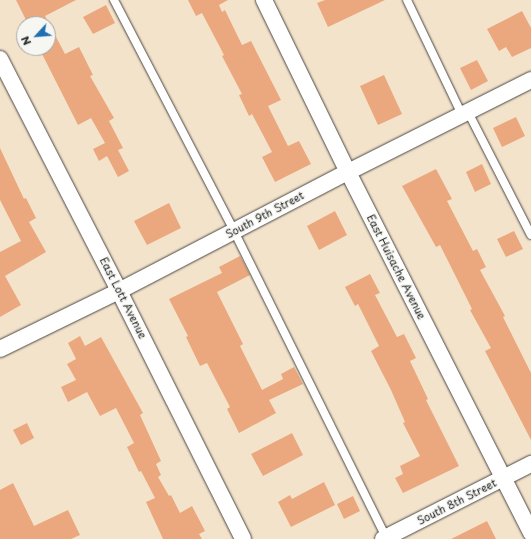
<!DOCTYPE html>
<html>
<head>
<meta charset="utf-8">
<style>
	body { margin:0 }
	#map { position:relative; width:531px; height:539px; overflow:hidden; background:#f4e3cb; font-family:"Playpen Sans",sans-serif }
	div>[style] { position:absolute }
	[style*='--x'] { left:calc(var(--x)*1px); top:calc(var(--y)*1px); width:calc(var(--w)*1px); rotate:calc(var(--a)*1deg) }
	.building>* { inset:0; background:#eba87e }
	.roads { filter:drop-shadow(0 0 1px #494743) drop-shadow(0 0 1px #494743) }
	.lane>* { height:8px; margin:-4px; padding:0 4px; transform-origin:4px; border-radius:4px; background:#fff }
	.street>* { height:16px; margin:-8px; padding:0 8px; transform-origin:8px; border-radius:8px; background:#fff }
	span { translate:-50% -50%; white-space:nowrap; text-align:center; line-height:1.15; -webkit-text-stroke:3px #f6f6f2; paint-order:stroke }
	.street-label { font-size:11px; color:#2b2b2b }
	.north { position:absolute; left:16px; top:16px; width:40px; height:40px; box-sizing:border-box; background:#f6f6f2; border:1px solid #a5a5a2; border-radius:50%; rotate:244deg; font-size:11px; font-weight:700; line-height:16px; text-align:center; color:#2b2b2b }
	.north::after { content:''; display:block; margin:auto; width:14px; height:18px; background:#1f6fb2; clip-path:polygon(50% 0,100% 100%,50% 72%,0 100%) }
</style>
</head>
<body>
<div id="map">
	<div class="building">
		<i style="clip-path:polygon(16px 0,76px 0,45px 16px,65px 54px,79px 47px,93px 75px,90px 76px,114px 118px,109px 121px,123px 148px,118px 150px,129px 171px,118px 177px,107px 156px,99px 161px,93px 149px,105px 143px,91px 118px,78px 125px,39px 48px,48px 48px,48px 24px,28px 24px)"></i>
		<i style="clip-path:polygon(188px 0,228px 0,219px 5px,222px 12px,225px 10px,242px 45px,251px 41px,281px 100px,268px 106px,288px 146px,299px 141px,311px 164px,275px 182px,262px 157px,272px 152px,252px 114px,249px 116px,239px 95px,242px 94px,222px 56px,224px 55px,202px 13px,196px 16px)"></i>
		<i style="clip-path:polygon(325px 0,385px 0,328px 27px,317px 3px)"></i>
		<i style="clip-path:polygon(106px 5px,115px 23px,93px 34px,83px 17px)"></i>
		<i style="clip-path:polygon(522px 11px,531px 28px,531px 48px,512px 57px,506px 47px,499px 51px,487px 29px)"></i>
		<i style="clip-path:polygon(477px 60px,488px 81px,471px 90px,460px 68px)"></i>
		<i style="clip-path:polygon(384px 75px,402px 114px,378px 125px,360px 86px)"></i>
		<i style="clip-path:polygon(516px 117px,525px 136px,502px 147px,493px 128px)"></i>
		<i style="clip-path:polygon(0 148px,24px 199px,26px 198px,36px 218px,29px 222px,46px 252px,5px 276px,21px 305px,0 317px,0 252px,21px 241px,0 200px)"></i>
		<i style="clip-path:polygon(482px 164px,491px 184px,475px 192px,466px 172px)"></i>
		<i style="clip-path:polygon(436px 169px,452px 199px,447px 201px,473px 251px,477px 249px,486px 267px,480px 270px,505px 316px,503px 317px,531px 373px,531px 440px,485px 351px,491px 348px,470px 310px,472px 309px,440px 245px,436px 247px,402px 186px)"></i>
		<i style="clip-path:polygon(169px 203px,181px 228px,147px 245px,134px 221px)"></i>
		<i style="clip-path:polygon(335px 211px,347px 235px,319px 250px,307px 226px)"></i>
		<i style="clip-path:polygon(514px 231px,523px 249px,506px 257px,497px 239px)"></i>
		<i style="clip-path:polygon(240px 256px,250px 275px,217px 292px,243px 344px,240px 346px,262px 390px,283px 379px,281px 374px,294px 367px,303px 384px,269px 400px,276px 413px,239px 433px,227px 409px,230px 407px,207px 363px,200px 366px,186px 337px,188px 336px,169px 299px,222px 273px,219px 267px)"></i>
		<i style="clip-path:polygon(370px 274px,380px 293px,375px 295px,397px 337px,404px 334px,416px 358px,410px 361px,428px 399px,426px 400px,459px 466px,403px 493px,395px 478px,403px 474px,400px 466px,420px 456px,403px 423px,405px 422px,391px 390px,371px 351px,379px 346px,358px 304px,355px 306px,345px 287px)"></i>
		<i style="clip-path:polygon(80px 336px,85px 346px,101px 337px,143px 413px,140px 415px,161px 461px,156px 464px,161px 475px,158px 477px,169px 496px,171px 495px,180px 513px,192px 506px,205px 531px,199px 534px,202px 539px,163px 539px,146px 502px,155px 498px,141px 471px,139px 472px,127px 447px,134px 443px,116px 408px,100px 416px,87px 392px,68px 402px,61px 387px,76px 380px,67px 364px,76px 359px,68px 343px)"></i>
		<i style="clip-path:polygon(27px 423px,34px 438px,21px 445px,13px 430px)"></i>
		<i style="clip-path:polygon(292px 433px,303px 455px,263px 476px,251px 454px)"></i>
		<i style="clip-path:polygon(324px 482px,335px 505px,291px 527px,278px 502px,290px 495px,292px 499px)"></i>
		<i style="clip-path:polygon(13px 483px,34px 526px,68px 510px,80px 535px,71px 539px,0 539px,0 490px)"></i>
		<i style="clip-path:polygon(353px 496px,360px 511px,344px 519px,337px 504px)"></i>
		<i style="clip-path:polygon(487px 521px,496px 539px,451px 539px)"></i>
	</div>
	<div class="roads">
		<div class="lane">
			<i style="--x:114;--y:0;--w:260;--a:62.5"></i>
			<i style="--x:234;--y:231;--w:344;--a:63.6"></i>
			<i style="--x:407;--y:0;--w:127;--a:64.4"></i>
			<i style="--x:468;--y:112;--w:138;--a:62.9"></i>
		</div>
		<div class="street">
			<i style="--x:264;--y:0;--w:191;--a:64"></i>
			<i style="--x:348;--y:172;--w:405;--a:63.1"></i>
			<i style="--x:0;--y:59;--w:261;--a:62.8"></i>
			<i style="--x:119;--y:291;--w:277;--a:63.4"></i>
			<i style="--x:0;--y:349;--w:132;--a:-26"></i>
			<i style="--x:119;--y:291;--w:258;--a:-27.5"></i>
			<i style="--x:348;--y:172;--w:205;--a:-26.7"></i>
			<i style="--x:383;--y:539;--w:166;--a:-26.9"></i>
		</div>
	</div>
	<div class="street-label">
		<span style="left:265px;top:215px;rotate:-28deg">South 9th Street</span>
		<span style="left:396px;top:267px;rotate:63deg">East Huisache Avenue</span>
		<span style="left:123px;top:298px;rotate:63deg">East Lott Avenue</span>
		<span style="left:457px;top:502px;rotate:-27deg">South 8th Street</span>
	</div>
	<div class="north">N</div>
</div>
</body>
</html>
